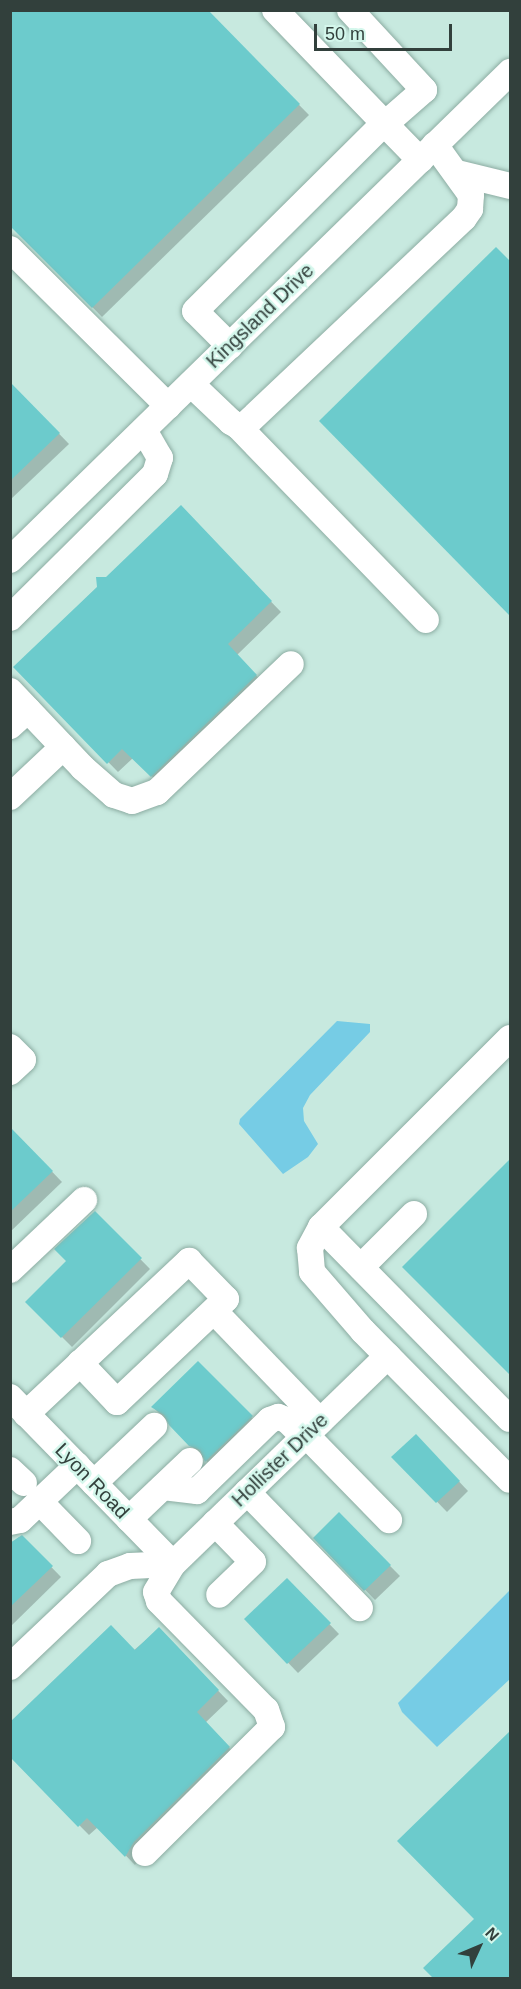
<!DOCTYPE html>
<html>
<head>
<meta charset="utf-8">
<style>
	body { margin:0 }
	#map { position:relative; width:521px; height:1989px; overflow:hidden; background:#c7e9df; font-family:Helvetica,sans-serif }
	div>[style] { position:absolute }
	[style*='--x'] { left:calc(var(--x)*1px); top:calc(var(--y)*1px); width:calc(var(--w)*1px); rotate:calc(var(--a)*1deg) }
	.water>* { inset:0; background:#76cce5 }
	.shadow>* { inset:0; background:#0003 }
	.building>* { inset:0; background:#6ccbcc }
	.roads { filter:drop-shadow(0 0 2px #8caca2) drop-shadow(0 0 2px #8caca2) }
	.minor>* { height:26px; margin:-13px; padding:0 13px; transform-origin:13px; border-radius:13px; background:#fff }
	span { translate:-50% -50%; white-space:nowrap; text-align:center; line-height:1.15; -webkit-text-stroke:5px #d4f7ec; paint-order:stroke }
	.street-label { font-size:20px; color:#32403c }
	.frame { position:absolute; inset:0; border:12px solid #32403c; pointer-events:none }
	.north { position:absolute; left:449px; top:1917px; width:60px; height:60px; -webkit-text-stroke:4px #d4f7ec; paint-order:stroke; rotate:46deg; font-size:16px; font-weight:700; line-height:24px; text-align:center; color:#32403c }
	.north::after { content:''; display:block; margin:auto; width:21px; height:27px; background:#32403c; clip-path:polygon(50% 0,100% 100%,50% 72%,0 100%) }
	.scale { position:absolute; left:314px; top:24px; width:138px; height:27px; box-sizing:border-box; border:3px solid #32403c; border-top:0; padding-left:8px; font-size:18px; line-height:21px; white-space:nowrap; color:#32403c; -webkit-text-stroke:4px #d4f7ec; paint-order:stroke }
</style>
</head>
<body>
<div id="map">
	<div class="water">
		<i style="clip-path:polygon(337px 1021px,370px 1024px,370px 1032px,310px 1095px,303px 1108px,304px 1121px,318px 1144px,308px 1157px,283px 1174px,239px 1124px,240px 1119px)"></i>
		<i style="clip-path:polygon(510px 1590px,510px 1679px,437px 1747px,402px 1712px,398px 1703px)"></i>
	</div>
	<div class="shadow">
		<i style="clip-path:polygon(206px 10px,309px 115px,102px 317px,10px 223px)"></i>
		<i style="clip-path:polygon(496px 249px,510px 263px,510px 614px,321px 421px)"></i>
		<i style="clip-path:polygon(10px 383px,69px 444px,10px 500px)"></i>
		<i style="clip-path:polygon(180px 507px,281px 612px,237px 655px,266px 686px,162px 786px,133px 758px,118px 772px,15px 667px)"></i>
		<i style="clip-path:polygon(12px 1130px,62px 1182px,10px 1232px,10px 1131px)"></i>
		<i style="clip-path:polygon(510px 1161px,510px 1373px,405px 1267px)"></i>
		<i style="clip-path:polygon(95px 1213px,150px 1269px,72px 1347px,27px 1302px,68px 1261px)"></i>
		<i style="clip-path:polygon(198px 1363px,261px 1427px,216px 1471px,153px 1407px)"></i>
		<i style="clip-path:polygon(416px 1436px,468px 1491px,447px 1512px,394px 1457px)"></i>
		<i style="clip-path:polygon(339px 1514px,400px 1576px,375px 1600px,315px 1538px)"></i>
		<i style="clip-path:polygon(19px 1537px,22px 1537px,61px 1577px,10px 1627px,10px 1545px)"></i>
		<i style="clip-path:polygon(287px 1580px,339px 1634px,298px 1673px,246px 1619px)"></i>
		<i style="clip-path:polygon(159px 1629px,228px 1701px,205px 1723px,239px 1758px,144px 1852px,135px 1865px,98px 1827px,89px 1835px,10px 1755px)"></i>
		<i style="clip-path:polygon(510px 1733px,510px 1978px,435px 1978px,425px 1968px,476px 1919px,400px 1841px)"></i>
	</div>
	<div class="building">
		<i style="clip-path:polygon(10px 10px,208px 10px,300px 104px,92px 308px,10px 226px)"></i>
		<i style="clip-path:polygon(496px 247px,510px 261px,510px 616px,319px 421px)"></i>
		<i style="clip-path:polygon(10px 382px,60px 433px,10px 481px)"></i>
		<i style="clip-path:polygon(181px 505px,272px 601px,228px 644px,257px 675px,151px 777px,122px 749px,107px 764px,13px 667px,97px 587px,96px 577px,106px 577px)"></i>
		<i style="clip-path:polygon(10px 1127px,53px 1171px,10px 1212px)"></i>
		<i style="clip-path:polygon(510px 1159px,510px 1375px,402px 1267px)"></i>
		<i style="clip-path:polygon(95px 1211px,142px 1258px,61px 1338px,25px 1302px,66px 1261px,54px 1249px)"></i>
		<i style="clip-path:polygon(198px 1361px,253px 1416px,205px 1462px,200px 1450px,189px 1446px,169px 1425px,164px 1415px,151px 1407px)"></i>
		<i style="clip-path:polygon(416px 1434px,460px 1481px,436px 1503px,391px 1457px)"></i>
		<i style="clip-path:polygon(339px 1512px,391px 1565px,364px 1591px,313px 1538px)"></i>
		<i style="clip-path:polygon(22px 1535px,53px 1566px,10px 1607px,10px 1543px)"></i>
		<i style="clip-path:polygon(287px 1578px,331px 1623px,287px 1664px,244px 1619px)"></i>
		<i style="clip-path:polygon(111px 1625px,135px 1650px,159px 1627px,219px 1690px,197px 1712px,230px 1747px,134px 1842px,125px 1857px,87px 1818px,78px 1827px,10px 1757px,10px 1722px)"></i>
		<i style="clip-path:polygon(510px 1731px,510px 1978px,433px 1978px,423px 1968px,474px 1919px,397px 1841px)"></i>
	</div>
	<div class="roads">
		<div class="minor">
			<i style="--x:275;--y:10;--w:157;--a:46"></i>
			<i style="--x:350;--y:10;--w:109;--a:47.2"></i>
			<i style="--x:424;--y:90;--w:52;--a:138.9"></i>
			<i style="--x:457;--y:173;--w:55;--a:13.8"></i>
			<i style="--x:10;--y:249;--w:223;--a:44.8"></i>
			<i style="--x:230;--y:346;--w:49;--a:-135"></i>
			<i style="--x:195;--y:311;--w:267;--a:-44.8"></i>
			<i style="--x:384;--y:123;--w:52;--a:45.8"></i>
			<i style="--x:191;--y:384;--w:55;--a:43.5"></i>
			<i style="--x:231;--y:422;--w:8;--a:30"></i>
			<i style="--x:238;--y:426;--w:7;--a:-8"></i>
			<i style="--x:245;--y:425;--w:301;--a:-43.4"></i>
			<i style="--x:464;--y:218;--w:11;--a:-56"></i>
			<i style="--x:470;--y:209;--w:14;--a:-86"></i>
			<i style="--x:471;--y:195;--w:62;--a:-125.8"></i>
			<i style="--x:238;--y:426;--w:270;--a:45.9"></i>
			<i style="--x:10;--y:560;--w:699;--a:-44.3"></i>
			<i style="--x:10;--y:618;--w:204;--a:-44.8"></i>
			<i style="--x:155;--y:474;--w:17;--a:-73"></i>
			<i style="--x:160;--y:458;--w:32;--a:-120"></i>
			<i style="--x:10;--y:691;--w:106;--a:46.5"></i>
			<i style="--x:83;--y:768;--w:41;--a:41.1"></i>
			<i style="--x:114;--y:795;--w:19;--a:18"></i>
			<i style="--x:132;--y:801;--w:27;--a:-20"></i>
			<i style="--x:157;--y:792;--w:185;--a:-43.7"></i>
			<i style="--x:10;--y:726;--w:24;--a:-42"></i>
			<i style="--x:10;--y:797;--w:73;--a:-43.3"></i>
			<i style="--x:510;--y:1038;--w:267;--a:135"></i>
			<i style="--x:321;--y:1227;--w:24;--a:118"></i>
			<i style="--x:310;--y:1248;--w:24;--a:85"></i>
			<i style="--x:312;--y:1272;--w:78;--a:49.2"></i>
			<i style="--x:363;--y:1331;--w:209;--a:45.4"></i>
			<i style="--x:10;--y:1047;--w:18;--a:45"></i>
			<i style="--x:23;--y:1060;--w:18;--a:137"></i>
			<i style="--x:321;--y:1227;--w:269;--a:45.5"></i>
			<i style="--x:361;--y:1267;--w:75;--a:-45"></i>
			<i style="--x:10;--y:1270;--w:102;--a:-43.4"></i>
			<i style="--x:214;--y:1311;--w:153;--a:46.1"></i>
			<i style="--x:10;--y:1397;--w:233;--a:45.7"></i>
			<i style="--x:26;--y:1414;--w:224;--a:-43.2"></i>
			<i style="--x:189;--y:1261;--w:53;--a:45.8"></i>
			<i style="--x:226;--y:1299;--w:150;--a:136.6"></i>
			<i style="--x:117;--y:1402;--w:54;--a:-133.5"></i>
			<i style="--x:306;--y:1435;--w:119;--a:45.7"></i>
			<i style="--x:10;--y:1470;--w:19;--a:43"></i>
			<i style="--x:94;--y:1483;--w:83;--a:-43.5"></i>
			<i style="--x:163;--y:1487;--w:34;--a:7"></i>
			<i style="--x:197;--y:1491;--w:102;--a:-44.2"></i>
			<i style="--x:270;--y:1420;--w:9;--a:-21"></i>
			<i style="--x:278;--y:1417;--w:9;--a:18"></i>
			<i style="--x:287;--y:1420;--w:24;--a:45"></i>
			<i style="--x:247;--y:1492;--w:162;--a:45.8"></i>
			<i style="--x:39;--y:1501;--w:56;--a:45.7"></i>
			<i style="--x:129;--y:1519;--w:84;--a:-43.6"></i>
			<i style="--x:10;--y:1522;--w:10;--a:-11"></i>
			<i style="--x:20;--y:1520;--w:79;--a:-43.5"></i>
			<i style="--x:215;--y:1523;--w:54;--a:45.7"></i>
			<i style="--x:253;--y:1562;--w:47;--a:135.9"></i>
			<i style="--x:10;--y:1667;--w:135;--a:-43.5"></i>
			<i style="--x:108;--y:1574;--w:23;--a:-20"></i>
			<i style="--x:130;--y:1566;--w:43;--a:-2.7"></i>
			<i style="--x:145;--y:1853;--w:179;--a:-44.8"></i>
			<i style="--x:272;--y:1727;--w:18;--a:-109"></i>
			<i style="--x:266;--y:1710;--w:153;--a:-134.5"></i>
			<i style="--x:159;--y:1601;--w:9;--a:-108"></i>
			<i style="--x:156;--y:1592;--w:33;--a:-59"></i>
			<i style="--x:173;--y:1564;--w:299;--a:-44.1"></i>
		</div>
	</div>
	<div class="street-label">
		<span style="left:260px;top:316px;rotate:-44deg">Kingsland Drive</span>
		<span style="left:280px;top:1460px;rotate:-44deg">Hollister Drive</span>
		<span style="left:92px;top:1481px;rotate:46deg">Lyon Road</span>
	</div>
	<div class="frame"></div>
	<div class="north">N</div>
	<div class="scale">50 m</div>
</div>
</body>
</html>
